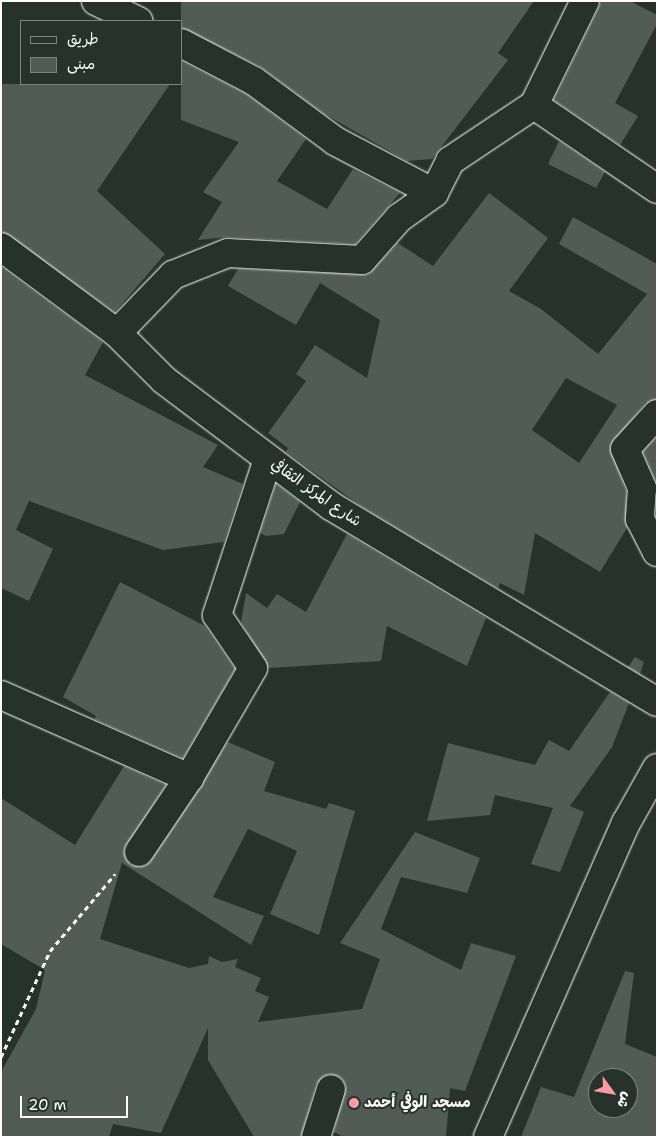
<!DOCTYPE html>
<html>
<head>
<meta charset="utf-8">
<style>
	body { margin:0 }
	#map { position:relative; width:658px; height:1138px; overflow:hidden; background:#26332d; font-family:"Shantell Sans","Playpen Sans Arabic",sans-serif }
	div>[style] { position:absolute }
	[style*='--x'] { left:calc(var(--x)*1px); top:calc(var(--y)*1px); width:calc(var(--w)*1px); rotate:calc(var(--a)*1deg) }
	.building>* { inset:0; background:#515c57 }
	.path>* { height:3px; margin-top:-1.5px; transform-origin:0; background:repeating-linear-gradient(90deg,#fff 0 5px,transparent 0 9px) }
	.roads { filter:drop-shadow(0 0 1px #fff) drop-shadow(0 0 1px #fff) }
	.minor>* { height:28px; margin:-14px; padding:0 14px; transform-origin:14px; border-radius:14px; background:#26332d }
	.tertiary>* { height:28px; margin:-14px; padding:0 14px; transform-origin:14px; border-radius:14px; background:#26332d }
	.dots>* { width:14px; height:14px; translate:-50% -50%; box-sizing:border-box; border:2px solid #26332d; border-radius:50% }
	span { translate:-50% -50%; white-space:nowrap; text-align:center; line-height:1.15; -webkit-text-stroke:4px #26332d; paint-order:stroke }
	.street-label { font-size:15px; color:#fff }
	.poi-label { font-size:15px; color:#fff; font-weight:700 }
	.left { translate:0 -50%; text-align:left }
	.frame { position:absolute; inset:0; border:2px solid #fff; pointer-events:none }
	.legend { position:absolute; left:20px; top:20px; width:162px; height:65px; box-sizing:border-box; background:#26332d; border:1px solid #7d8581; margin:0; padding:6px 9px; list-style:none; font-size:15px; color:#fff }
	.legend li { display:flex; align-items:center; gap:10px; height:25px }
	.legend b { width:25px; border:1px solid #7d8581 }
	.north { position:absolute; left:588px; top:1068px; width:50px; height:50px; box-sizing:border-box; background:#26332d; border:1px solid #7d8581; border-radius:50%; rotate:122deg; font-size:14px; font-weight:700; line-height:20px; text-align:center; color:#fff }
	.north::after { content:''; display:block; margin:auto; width:18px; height:22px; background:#ff9aa2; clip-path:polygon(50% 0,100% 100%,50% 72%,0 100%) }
	.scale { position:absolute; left:20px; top:1096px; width:108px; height:22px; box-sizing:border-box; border:2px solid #fff; border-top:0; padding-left:6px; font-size:15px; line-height:18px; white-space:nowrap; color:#fff; -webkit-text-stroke:4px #26332d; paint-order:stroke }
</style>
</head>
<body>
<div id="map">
	<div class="building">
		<i style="clip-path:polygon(181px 1px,534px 1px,498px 53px,508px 60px,432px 159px,407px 161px,323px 113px,261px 67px,181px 28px)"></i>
		<i style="clip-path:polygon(602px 1px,630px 1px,657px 15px,657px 24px,615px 103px,638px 116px,620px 145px,554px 100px)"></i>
		<i style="clip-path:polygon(181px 61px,246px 94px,306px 139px,277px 181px,327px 209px,353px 169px,400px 193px,355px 244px,229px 237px,198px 240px,222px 202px,203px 192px,239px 142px,181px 120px)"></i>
		<i style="clip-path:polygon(1px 84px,170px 84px,97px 191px,165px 254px,115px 312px,1px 232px)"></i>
		<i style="clip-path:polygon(559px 141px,605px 172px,596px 188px,548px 164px)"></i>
		<i style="clip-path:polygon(evenodd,489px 193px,548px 238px,509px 291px,541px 309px,598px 354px,647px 294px,559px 244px,573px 217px,657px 264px,657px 399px,645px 403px,610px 447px,626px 491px,627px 528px,600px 572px,535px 533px,524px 595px,500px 583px,498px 588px,361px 506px,286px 452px,288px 448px,268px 433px,306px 381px,296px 374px,315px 345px,367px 378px,380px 320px,320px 283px,296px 325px,228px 286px,238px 269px,368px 275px,398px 243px,433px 266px,489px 193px,566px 378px,617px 405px,579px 463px,532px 430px,566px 378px)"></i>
		<i style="clip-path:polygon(1px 267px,103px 342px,85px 375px,218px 445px,203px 467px,243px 484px,224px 542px,163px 550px,29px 501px,16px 530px,53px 549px,29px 601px,1px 588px)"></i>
		<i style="clip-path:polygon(657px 437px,657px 481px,656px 482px,643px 452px)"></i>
		<i style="clip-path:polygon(276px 484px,300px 502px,284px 534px,266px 536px,260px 533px)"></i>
		<i style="clip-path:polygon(347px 534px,486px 618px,467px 666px,387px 626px,381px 661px,268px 668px,241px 622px,246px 593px,267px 608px,277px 594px,306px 612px)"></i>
		<i style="clip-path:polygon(120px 582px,205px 626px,235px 669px,183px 758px,94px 719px,96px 716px,63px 697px)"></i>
		<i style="clip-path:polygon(635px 657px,644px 662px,640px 674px,628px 667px)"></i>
		<i style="clip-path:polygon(610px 692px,629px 703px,612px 747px,570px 806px,584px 812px,560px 872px,531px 864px,553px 808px,495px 795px,490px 815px,427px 821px,448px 743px,535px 765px,549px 740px,569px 751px)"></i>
		<i style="clip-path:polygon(228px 742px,275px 762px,264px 791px,326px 809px,329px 803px,355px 811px,319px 935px,270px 914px,297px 851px,248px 829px,213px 897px,264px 916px,251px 945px,122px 863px,100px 939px,189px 968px,208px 964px,209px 956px,222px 962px,238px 959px,235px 967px,261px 978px,255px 991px,269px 997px,258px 1022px,362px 1009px,380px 959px,340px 943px,415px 832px,480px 858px,467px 893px,401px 877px,381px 929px,461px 970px,471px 943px,516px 956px,465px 1091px,450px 1088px,446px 1137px,344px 1137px,334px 1132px,346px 1086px,342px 1078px,328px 1074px,316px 1084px,301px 1137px,254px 1137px,208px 1060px,208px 1028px,161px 1133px,113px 1124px,109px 1137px,1px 1137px,1px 1072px,36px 1009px,45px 970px,1px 944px,1px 798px,75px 845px,124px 766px,166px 785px,124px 850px,130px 865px,145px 866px)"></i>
		<i style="clip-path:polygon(evenodd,625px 971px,634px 973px,625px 1044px,657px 1057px,657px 1137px,521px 1137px,541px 1087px,574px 1097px,625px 971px,598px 1078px,628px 1078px,628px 1108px,598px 1108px,598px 1078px)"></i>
	</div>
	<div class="path">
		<i style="--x:1;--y:1057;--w:117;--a:-65.2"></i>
		<i style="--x:50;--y:951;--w:101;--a:-49.8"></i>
	</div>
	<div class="roads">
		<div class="minor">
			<i style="--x:96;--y:1;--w:47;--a:25.5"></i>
			<i style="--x:181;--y:43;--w:82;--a:27.5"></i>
			<i style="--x:254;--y:81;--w:101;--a:36.5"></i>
			<i style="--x:335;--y:141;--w:112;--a:27.7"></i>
			<i style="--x:434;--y:193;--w:36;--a:-63"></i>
			<i style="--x:450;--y:161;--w:101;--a:-33.7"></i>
			<i style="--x:534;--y:105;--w:149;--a:34.3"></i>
			<i style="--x:534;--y:105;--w:116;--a:-63.9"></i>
			<i style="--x:1;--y:247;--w:144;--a:36.6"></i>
			<i style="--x:117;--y:333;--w:66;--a:45"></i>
			<i style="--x:164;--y:380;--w:209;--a:37"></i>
			<i style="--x:331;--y:506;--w:380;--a:31"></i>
			<i style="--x:117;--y:333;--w:81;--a:-46"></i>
			<i style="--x:173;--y:275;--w:59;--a:-21.8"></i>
			<i style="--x:228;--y:253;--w:134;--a:3"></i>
			<i style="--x:362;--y:260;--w:56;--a:-48.6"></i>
			<i style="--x:399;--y:218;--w:43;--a:-35.5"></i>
			<i style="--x:657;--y:414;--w:47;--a:132.4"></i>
			<i style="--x:625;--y:449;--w:43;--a:66.4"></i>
			<i style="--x:642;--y:488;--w:31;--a:94"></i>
			<i style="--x:640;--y:519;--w:37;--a:63"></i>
			<i style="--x:1;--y:695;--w:206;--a:23.8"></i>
			<i style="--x:189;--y:778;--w:127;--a:-59.8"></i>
			<i style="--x:253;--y:668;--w:64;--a:-124.2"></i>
			<i style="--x:217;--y:615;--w:164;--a:-71.9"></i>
			<i style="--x:139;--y:852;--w:89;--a:-56"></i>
			<i style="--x:316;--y:1137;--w:50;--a:-72.6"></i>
		</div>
		<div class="tertiary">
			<i style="--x:488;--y:1137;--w:343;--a:-66.3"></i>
			<i style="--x:626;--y:823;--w:63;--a:-60.6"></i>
		</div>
	</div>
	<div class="dots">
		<i style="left:354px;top:1103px;background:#ff9aa2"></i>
	</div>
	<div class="street-label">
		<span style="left:316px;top:493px;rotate:35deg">شارع المركز الثقافي</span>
	</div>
	<div class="poi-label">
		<span class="left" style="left:364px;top:1103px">مسجد الوفي أحمد</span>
	</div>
	<div class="frame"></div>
	<ul class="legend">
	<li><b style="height:6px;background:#26332d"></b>طريق</li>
	<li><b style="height:14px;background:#515c57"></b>مبنى</li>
	</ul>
	<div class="north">ش</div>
	<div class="scale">20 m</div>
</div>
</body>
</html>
